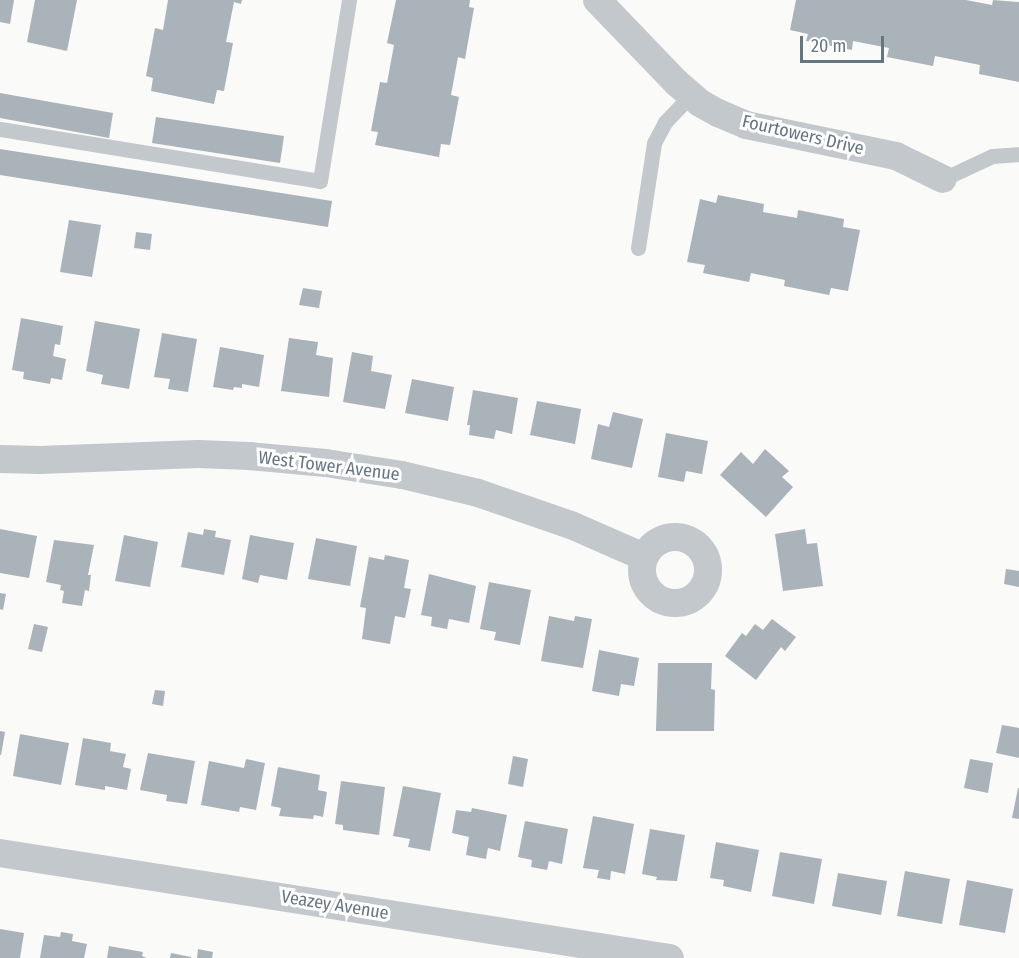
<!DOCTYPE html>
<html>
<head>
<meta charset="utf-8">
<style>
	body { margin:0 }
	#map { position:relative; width:1019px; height:958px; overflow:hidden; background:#fafaf8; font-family:"Fira Sans Condensed",sans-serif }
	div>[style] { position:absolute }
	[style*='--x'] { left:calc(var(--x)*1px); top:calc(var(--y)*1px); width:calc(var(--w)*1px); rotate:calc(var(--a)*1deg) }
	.building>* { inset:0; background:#aab3b9 }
	.lane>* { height:15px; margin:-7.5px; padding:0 7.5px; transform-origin:7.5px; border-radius:7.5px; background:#c3c8cc }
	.street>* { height:28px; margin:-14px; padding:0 14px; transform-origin:14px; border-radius:14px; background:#c3c8cc }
	.street>.ring { margin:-14px; padding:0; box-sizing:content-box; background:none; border:28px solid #c3c8cc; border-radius:50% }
	span { translate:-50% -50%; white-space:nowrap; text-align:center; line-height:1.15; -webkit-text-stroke:6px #fff; paint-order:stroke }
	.street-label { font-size:18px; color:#657683 }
	.scale { position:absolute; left:800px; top:36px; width:84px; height:27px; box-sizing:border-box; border:3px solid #657683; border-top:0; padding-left:8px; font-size:18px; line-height:21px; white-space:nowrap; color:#657683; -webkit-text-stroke:4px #fff; paint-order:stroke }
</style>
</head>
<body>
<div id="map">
	<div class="building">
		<i style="clip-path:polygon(0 0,14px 0,10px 24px,0 22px)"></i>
		<i style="clip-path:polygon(35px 0,77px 0,67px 51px,27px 42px)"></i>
		<i style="clip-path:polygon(168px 0,242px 0,241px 4px,234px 2px,226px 42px,233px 43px,224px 91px,217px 90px,214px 104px,151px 91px,153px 78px,146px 76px,155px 28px,163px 30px)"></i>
		<i style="clip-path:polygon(396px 0,470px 0,469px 7px,474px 8px,465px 59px,458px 57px,451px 95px,459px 97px,450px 145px,441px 144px,439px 157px,375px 145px,378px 132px,371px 131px,380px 82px,387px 83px,394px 45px,387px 43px)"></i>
		<i style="clip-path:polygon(796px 0,966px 0,992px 5px,993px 0,1019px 2px,1019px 82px,979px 74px,980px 65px,935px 56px,933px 66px,887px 57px,889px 48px,853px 41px,852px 50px,806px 41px,808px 34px,790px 30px)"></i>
		<i style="clip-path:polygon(0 93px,113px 113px,109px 138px,0 118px)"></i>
		<i style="clip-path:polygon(156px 117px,284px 136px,280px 163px,152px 143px)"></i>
		<i style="clip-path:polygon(0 149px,332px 201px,328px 227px,0 175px)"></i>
		<i style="clip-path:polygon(718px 195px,764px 204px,763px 212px,797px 218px,798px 210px,844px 219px,843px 227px,860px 230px,848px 291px,831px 288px,829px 295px,784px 286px,785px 280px,751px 273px,749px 282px,703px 273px,705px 265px,687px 262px,700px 199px,716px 203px)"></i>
		<i style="clip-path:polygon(69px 220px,101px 225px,92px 277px,60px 272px)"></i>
		<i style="clip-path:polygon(136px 232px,152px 234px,150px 250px,134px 248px)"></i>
		<i style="clip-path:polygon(303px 288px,322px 291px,319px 308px,299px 305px)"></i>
		<i style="clip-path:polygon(21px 318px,63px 326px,60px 345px,55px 344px,53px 356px,66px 359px,62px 380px,51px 378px,50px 384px,23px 379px,24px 372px,12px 370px)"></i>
		<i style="clip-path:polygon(95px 321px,140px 329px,129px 389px,101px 384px,103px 375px,86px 371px)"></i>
		<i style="clip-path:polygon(162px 333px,197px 339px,188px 392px,168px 389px,170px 379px,154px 377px)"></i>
		<i style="clip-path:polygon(289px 338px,318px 342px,316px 355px,333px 358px,329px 397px,281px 391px)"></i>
		<i style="clip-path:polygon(220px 347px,264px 355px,259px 387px,242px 384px,242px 388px,234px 387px,233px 390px,213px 387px)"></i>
		<i style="clip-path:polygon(352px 352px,373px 356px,371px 371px,392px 375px,385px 409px,343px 402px)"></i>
		<i style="clip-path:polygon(412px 379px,454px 387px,448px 421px,405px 413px)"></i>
		<i style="clip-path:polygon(473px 390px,518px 398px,512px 434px,496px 430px,494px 439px,469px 435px,470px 425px,467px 425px)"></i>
		<i style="clip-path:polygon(537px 401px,581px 409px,575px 444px,530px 435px)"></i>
		<i style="clip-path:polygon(613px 412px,643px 419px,632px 468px,591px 459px,598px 424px,609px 427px)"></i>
		<i style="clip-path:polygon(666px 433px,708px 441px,702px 474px,686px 471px,684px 482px,658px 477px)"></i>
		<i style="clip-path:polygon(765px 449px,789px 471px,782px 477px,793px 487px,766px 517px,720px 475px,741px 452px,753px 464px)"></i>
		<i style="clip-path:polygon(0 529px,37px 536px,29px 578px,0 573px)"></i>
		<i style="clip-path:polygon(204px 529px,216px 531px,215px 537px,231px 540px,224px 575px,181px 567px,188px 532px,203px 535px)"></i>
		<i style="clip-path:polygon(805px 529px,807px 544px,817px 543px,823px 586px,783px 591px,775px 534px)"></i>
		<i style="clip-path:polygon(124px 535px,158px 542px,150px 587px,115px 581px)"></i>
		<i style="clip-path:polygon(250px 535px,294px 543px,287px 580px,260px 575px,258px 583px,242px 579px)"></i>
		<i style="clip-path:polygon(316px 538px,357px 546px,350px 586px,308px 579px)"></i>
		<i style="clip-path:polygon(54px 540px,94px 545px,88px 575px,91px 575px,89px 591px,85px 590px,82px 606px,62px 603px,64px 591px,60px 590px,61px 585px,46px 582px)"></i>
		<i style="clip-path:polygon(385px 555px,409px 560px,404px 588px,411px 589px,405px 618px,395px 616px,390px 644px,362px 639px,366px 608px,360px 607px,369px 557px,384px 560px)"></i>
		<i style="clip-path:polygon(1006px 569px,1019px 571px,1019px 587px,1004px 584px)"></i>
		<i style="clip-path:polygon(429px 574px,476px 586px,469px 623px,449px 619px,447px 629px,431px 626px,432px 617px,421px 615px)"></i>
		<i style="clip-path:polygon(489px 582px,531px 590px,520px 645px,494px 640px,496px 632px,480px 629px)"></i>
		<i style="clip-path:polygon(0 593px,6px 594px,3px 610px,0 609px)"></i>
		<i style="clip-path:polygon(549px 616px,574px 621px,575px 616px,592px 619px,583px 668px,541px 661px)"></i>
		<i style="clip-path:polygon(772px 619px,796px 637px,785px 651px,781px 647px,756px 680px,725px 656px,742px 633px,746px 636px,755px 624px,763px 630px)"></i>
		<i style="clip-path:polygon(34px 624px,48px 627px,42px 652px,28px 649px)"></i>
		<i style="clip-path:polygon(599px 650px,639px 658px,634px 686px,621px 684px,619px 696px,592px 691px)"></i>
		<i style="clip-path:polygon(658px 663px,712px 663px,711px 689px,715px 690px,714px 731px,656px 731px)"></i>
		<i style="clip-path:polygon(155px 690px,165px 691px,163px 706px,152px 704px)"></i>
		<i style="clip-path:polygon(1002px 725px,1019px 728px,1019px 758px,996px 753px)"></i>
		<i style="clip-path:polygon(0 731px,5px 732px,1px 755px,0 755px)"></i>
		<i style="clip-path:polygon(20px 734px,69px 743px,61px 785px,13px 776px)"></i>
		<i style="clip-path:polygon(83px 738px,111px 743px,110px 751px,126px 754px,123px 767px,131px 769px,127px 790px,105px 786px,105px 790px,75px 785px)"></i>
		<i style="clip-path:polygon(148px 753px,195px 761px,187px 804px,166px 801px,167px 795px,140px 790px)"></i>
		<i style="clip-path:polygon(513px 756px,528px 759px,523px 787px,508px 784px)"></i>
		<i style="clip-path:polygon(246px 759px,265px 763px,256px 810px,240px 807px,239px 812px,201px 805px,209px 761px,244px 768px)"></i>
		<i style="clip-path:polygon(970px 759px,993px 763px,988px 793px,964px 788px)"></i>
		<i style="clip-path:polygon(278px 767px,320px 775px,318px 790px,327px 792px,323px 817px,314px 815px,313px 819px,279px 816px,281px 808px,271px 806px)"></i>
		<i style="clip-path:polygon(341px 781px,385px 787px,379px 835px,343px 830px,343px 825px,335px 824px)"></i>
		<i style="clip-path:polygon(403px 786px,441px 793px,430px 851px,408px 847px,410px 839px,393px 836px)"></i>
		<i style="clip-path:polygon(1018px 788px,1019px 788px,1019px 819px,1012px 818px)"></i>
		<i style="clip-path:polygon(472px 808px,507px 815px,500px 851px,488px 848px,486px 859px,466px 855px,469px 837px,452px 833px,456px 810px,471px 812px)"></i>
		<i style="clip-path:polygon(593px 816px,634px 824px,625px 874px,611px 871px,610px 880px,597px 878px,599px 870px,583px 868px)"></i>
		<i style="clip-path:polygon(525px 821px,568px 829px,562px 864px,549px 861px,547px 870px,531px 867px,532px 860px,518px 857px)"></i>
		<i style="clip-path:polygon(650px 829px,685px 835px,677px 881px,656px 880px,657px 877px,642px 874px)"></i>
		<i style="clip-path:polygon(716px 842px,759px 850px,751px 892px,723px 886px,724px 880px,710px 878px)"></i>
		<i style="clip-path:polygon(780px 852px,822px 859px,814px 904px,772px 896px)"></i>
		<i style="clip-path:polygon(905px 871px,950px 879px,942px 924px,897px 916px)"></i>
		<i style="clip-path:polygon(838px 873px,887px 881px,881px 915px,832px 906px)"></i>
		<i style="clip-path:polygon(967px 880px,1013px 889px,1005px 933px,959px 925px)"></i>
		<i style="clip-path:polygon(0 929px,24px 933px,20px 958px,0 958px)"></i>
		<i style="clip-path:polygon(61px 932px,73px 934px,72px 941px,87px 944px,84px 958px,40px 958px,44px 935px,60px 937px)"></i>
		<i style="clip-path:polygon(109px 946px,143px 952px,142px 956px,147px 958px,107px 958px)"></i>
		<i style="clip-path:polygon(198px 949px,213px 952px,212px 958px,197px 958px)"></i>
		<i style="clip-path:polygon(171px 953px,191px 957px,191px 958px,170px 958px)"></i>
	</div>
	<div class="lane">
		<i style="--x:0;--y:129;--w:324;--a:9.2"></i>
		<i style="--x:320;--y:181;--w:183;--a:-80.9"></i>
		<i style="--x:943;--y:179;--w:54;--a:-25.1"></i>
		<i style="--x:992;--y:156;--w:27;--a:-4"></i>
		<i style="--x:638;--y:248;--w:106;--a:-81.3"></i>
		<i style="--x:654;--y:143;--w:24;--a:-62"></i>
		<i style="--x:665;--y:122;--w:37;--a:-46"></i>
	</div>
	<div class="street">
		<i style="--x:597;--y:0;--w:115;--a:46.1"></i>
		<i style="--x:677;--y:83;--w:30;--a:41"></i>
		<i style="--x:700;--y:103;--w:21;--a:29"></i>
		<i style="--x:718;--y:113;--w:30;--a:23"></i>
		<i style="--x:746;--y:125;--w:153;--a:11.7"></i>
		<i style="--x:896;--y:156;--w:52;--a:26.1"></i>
		<i style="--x:0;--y:459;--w:40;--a:1.4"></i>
		<i style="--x:40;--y:460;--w:158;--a:-2.2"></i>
		<i style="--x:198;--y:454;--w:51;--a:2.2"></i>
		<i style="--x:249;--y:456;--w:77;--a:5.2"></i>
		<i style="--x:326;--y:463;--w:77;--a:9"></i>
		<i style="--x:402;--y:475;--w:78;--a:13.3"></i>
		<i style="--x:478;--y:493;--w:98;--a:19"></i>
		<i style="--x:571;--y:525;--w:80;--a:23.7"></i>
		<i class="ring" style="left:642px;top:537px;width:38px;height:38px"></i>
		<i style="--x:0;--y:853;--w:678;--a:8.91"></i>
	</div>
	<div class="street-label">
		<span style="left:803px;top:135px;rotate:13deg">Fourtowers Drive</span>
		<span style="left:329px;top:466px;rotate:7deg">West Tower Avenue</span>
		<span style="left:335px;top:905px;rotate:9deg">Veazey Avenue</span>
	</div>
	<div class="scale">20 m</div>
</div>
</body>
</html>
